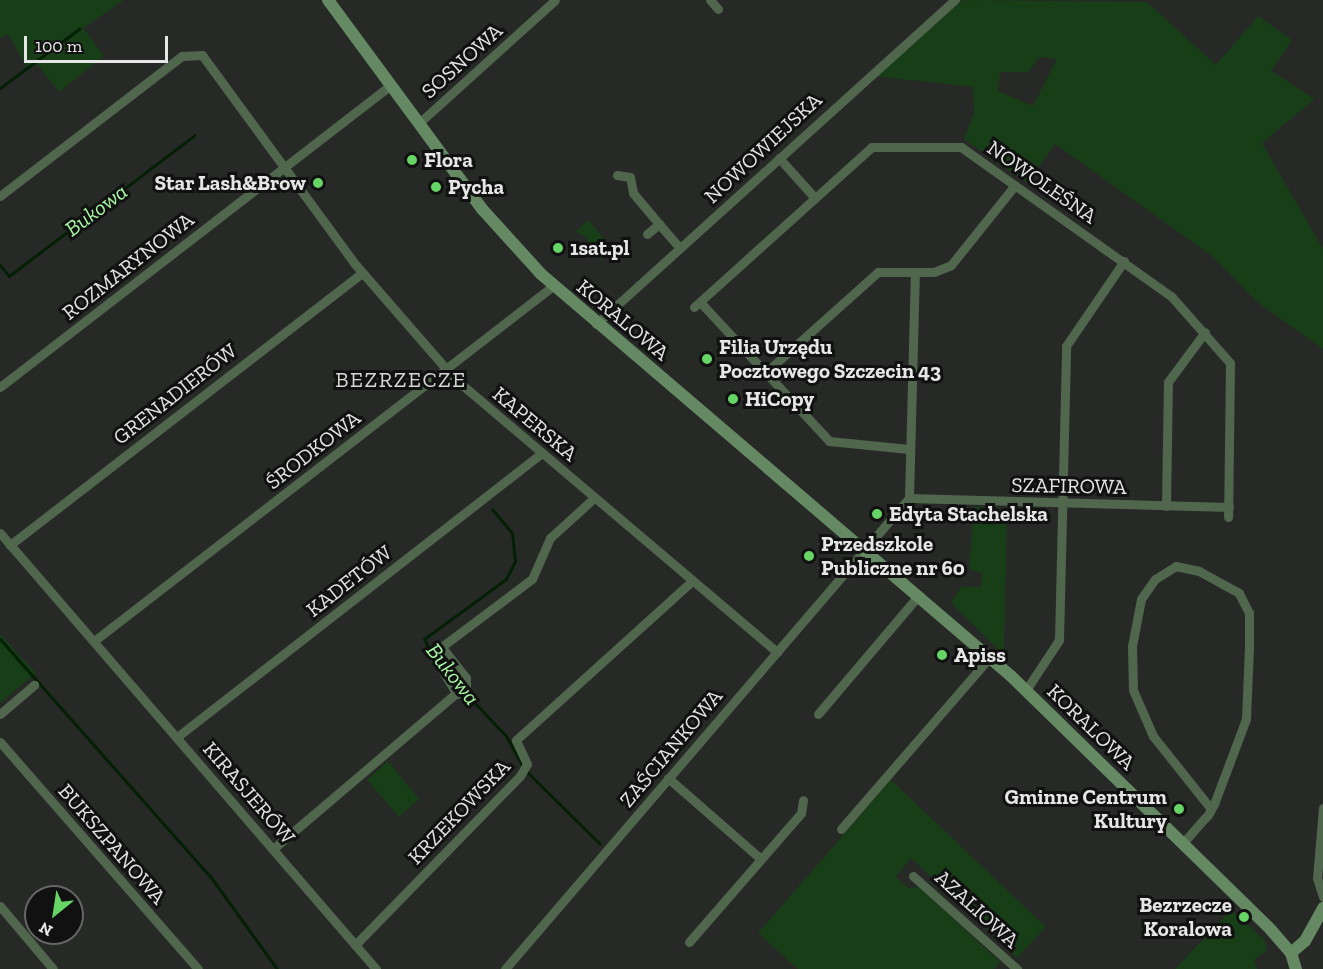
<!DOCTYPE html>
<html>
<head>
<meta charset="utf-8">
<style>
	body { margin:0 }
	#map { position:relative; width:1323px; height:969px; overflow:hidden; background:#272927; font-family:"Zilla Slab",serif }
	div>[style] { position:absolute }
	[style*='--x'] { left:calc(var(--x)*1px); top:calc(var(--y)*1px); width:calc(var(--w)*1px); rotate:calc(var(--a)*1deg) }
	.green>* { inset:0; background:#173e17 }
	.stream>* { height:3px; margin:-1.5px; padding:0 1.5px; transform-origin:1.5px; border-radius:1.5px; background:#032004 }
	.street>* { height:9px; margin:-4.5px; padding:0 4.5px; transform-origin:4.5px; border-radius:4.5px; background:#50674e }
	.secondary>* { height:12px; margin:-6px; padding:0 6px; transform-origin:6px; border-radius:6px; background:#658a63 }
	.dots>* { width:16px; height:16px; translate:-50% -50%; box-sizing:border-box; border:3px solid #101110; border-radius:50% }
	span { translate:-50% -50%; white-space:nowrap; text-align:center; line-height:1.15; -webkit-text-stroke:6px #101110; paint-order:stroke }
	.street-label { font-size:21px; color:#e5e6e5 }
	.poi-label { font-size:21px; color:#e5e6e5; font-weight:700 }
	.left { translate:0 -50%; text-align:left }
	.right { translate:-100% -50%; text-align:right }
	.water-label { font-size:22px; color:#a9f9a6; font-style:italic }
	.neighbourhood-label { font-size:22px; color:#d5d7d4; letter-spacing:1.5px }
	.north { position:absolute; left:24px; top:885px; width:60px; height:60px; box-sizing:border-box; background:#101110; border:2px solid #656665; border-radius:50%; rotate:210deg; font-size:16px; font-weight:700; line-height:24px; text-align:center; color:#e5e6e5 }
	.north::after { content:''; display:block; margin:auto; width:21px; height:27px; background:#67d466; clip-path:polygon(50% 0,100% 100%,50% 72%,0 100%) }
	.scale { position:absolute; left:24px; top:36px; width:144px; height:27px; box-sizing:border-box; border:3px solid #e5e6e5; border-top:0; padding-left:8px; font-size:18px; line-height:21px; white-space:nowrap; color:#e5e6e5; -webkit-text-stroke:4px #101110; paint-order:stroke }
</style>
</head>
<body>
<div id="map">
	<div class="green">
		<i style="clip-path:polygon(0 0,124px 0,83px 28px,104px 56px,59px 92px,36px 63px,28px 69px,8px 34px,0 38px)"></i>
		<i style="clip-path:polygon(evenodd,963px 0,1147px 2px,1216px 65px,1258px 16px,1292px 40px,1271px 71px,1315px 99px,1262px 143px,1323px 249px,1323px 349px,1257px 302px,1212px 256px,1055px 144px,1027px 183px,964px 139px,974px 113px,973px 87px,874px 76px,963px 0,1040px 57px,1057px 59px,1033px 106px,998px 91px,1000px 72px,1028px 72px,1040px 57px)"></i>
		<i style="clip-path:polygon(588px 220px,614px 249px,601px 261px,585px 236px,575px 232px)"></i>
		<i style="clip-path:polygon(974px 507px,1000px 508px,1001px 518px,1007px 517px,1004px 655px,951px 603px,961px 587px,981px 587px,982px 573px,969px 569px)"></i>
		<i style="clip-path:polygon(0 634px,36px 673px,0 703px)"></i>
		<i style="clip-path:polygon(388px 761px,419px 799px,399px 817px,367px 780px)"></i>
		<i style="clip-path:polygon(891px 780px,1046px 927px,1017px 958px,911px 858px,896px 877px,908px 888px,919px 887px,1000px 962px,994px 969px,798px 969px,758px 933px)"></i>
		<i style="clip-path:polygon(1231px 910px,1264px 939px,1267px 950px,1254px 960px,1257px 969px,1175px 969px)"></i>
	</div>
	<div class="stream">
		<i style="--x:0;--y:88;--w:99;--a:-36.8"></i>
		<i style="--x:0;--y:265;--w:14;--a:51"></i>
		<i style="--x:9;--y:276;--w:233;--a:-37.2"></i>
		<i style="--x:0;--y:639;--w:317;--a:48.5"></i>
		<i style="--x:210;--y:876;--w:115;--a:54.2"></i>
		<i style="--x:431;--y:652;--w:15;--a:-118"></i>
		<i style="--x:424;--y:639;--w:102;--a:-36.2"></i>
		<i style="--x:506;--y:579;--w:20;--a:-63"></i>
		<i style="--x:515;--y:561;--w:28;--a:-96"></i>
		<i style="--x:512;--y:533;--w:31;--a:-130"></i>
		<i style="--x:452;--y:679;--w:79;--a:46.5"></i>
		<i style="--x:506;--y:736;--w:39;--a:61"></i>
		<i style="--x:525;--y:770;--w:105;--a:44.6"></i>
	</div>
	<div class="street">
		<i style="--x:710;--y:0;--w:12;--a:48"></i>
		<i style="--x:419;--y:123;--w:183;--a:-42.1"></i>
		<i style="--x:779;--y:158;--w:54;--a:48"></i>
		<i style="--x:617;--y:175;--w:13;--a:9"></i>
		<i style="--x:630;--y:177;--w:16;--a:79"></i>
		<i style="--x:633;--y:193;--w:40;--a:50"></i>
		<i style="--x:0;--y:196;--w:230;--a:-37.6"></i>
		<i style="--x:182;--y:56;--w:20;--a:-3"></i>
		<i style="--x:202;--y:55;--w:259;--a:53.8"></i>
		<i style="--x:355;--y:264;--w:151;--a:49"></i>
		<i style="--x:454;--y:378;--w:424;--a:40.3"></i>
		<i style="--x:647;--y:234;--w:16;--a:-40"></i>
		<i style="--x:659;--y:224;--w:32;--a:49"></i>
		<i style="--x:700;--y:302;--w:190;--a:47.1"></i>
		<i style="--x:829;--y:441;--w:80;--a:5.7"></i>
		<i style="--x:694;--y:307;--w:239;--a:-42"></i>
		<i style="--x:872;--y:147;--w:89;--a:0"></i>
		<i style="--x:961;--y:147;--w:257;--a:35.4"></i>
		<i style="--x:1171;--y:296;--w:89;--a:48.6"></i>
		<i style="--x:1230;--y:363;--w:154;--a:90.7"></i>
		<i style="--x:596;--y:324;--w:484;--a:-42.1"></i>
		<i style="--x:765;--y:373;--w:152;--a:-41.8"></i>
		<i style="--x:878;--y:272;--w:56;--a:0"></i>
		<i style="--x:934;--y:272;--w:18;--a:-22"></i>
		<i style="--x:951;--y:265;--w:102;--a:-51.3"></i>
		<i style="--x:0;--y:387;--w:494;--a:-37.7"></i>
		<i style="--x:909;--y:498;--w:320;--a:1.6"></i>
		<i style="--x:1166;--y:506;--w:124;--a:-89.1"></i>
		<i style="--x:1168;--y:382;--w:62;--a:-53.5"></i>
		<i style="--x:0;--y:533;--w:576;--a:49.23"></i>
		<i style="--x:10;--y:545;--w:445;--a:-37.7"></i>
		<i style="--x:94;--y:641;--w:580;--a:-37.72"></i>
		<i style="--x:1026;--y:690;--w:60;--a:-56.6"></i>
		<i style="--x:1059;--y:640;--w:294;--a:-88.6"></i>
		<i style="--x:1066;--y:346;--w:103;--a:-55.7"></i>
		<i style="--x:457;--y:694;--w:47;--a:-122"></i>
		<i style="--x:432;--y:654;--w:125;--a:-36.9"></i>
		<i style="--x:532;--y:579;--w:45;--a:-66.3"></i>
		<i style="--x:550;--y:538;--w:59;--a:-42.3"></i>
		<i style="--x:0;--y:714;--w:45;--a:-40.5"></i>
		<i style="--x:818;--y:714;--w:156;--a:-49.7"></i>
		<i style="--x:177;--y:737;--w:461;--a:-37.9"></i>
		<i style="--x:0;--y:742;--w:301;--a:48.9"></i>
		<i style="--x:668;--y:778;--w:123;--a:41.1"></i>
		<i style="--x:1323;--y:808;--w:70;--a:94.9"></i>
		<i style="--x:1317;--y:878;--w:20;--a:72"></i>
		<i style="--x:841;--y:829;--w:228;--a:-49.1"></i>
		<i style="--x:1183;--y:843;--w:32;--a:-49"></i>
		<i style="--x:1204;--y:819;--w:6;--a:-45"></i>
		<i style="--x:1208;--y:815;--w:13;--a:-61"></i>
		<i style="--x:1214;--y:804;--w:91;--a:-69.4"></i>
		<i style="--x:1246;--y:719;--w:72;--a:-87.6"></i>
		<i style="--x:1249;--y:647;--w:34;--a:-90"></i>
		<i style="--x:1249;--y:613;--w:22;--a:-117"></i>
		<i style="--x:1239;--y:593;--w:46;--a:-151.2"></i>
		<i style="--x:1199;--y:571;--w:24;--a:-168"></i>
		<i style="--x:1176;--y:566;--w:25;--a:148"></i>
		<i style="--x:1155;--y:579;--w:24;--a:125"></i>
		<i style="--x:1141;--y:599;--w:48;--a:100.8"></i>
		<i style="--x:1132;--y:646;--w:44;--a:88.7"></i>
		<i style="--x:1133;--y:690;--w:50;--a:66.5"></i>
		<i style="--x:1153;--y:736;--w:93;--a:51.5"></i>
		<i style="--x:273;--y:849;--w:253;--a:-40.4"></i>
		<i style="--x:466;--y:685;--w:7;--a:-90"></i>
		<i style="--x:466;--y:678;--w:39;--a:-128"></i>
		<i style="--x:913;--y:876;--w:140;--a:41.8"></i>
		<i style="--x:0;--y:906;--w:82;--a:49.9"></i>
		<i style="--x:689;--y:942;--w:171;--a:-49"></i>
		<i style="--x:801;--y:813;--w:13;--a:-81"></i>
		<i style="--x:355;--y:945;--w:236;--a:-45.7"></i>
		<i style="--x:520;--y:776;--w:14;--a:-60"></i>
		<i style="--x:527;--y:764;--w:26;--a:-115"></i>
		<i style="--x:516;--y:740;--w:237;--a:-42.1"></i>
		<i style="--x:505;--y:969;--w:621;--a:-49.38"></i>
		<i style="--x:909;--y:498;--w:226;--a:-88.5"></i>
	</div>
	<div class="secondary">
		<i style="--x:328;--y:0;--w:261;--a:53.6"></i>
		<i style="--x:483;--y:210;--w:86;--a:47.8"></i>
		<i style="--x:541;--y:274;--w:618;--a:40.54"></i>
		<i style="--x:1011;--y:676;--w:363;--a:44.3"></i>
		<i style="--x:1271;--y:930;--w:30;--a:49"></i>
		<i style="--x:1291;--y:953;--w:17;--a:73"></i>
		<i style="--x:1291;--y:953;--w:18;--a:-41"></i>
		<i style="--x:1305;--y:941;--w:38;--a:-61"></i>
	</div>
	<div class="dots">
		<i style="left:412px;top:160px;background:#67d466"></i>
		<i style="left:318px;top:183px;background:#67d466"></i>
		<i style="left:436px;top:187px;background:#67d466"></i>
		<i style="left:558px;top:248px;background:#67d466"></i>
		<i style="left:707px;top:359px;background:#67d466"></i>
		<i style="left:733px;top:399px;background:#67d466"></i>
		<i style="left:877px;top:514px;background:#67d466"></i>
		<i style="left:809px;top:556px;background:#67d466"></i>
		<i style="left:942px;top:655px;background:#67d466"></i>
		<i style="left:1179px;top:809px;background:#67d466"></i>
		<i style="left:1244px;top:917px;background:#67d466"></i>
	</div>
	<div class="street-label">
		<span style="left:462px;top:61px;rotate:-42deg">SOSNOWA</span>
		<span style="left:763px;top:148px;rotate:-43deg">NOWOWIEJSKA</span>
		<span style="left:1042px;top:182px;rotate:35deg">NOWOLEŚNA</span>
		<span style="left:128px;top:266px;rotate:-38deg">ROZMARYNOWA</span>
		<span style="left:623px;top:320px;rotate:40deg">KORALOWA</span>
		<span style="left:175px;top:394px;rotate:-38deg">GRENADIERÓW</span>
		<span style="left:535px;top:424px;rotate:40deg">KAPERSKA</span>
		<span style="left:313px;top:450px;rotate:-38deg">ŚRODKOWA</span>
		<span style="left:1069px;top:486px;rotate:1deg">SZAFIROWA</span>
		<span style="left:349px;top:581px;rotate:-38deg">KADETÓW</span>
		<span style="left:1091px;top:727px;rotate:44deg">KORALOWA</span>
		<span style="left:671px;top:748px;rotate:-50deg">ZAŚCIANKOWA</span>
		<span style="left:249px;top:793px;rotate:49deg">KIRASJERÓW</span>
		<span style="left:459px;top:812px;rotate:-46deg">KRZEKOWSKA</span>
		<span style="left:112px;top:844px;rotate:49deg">BUKSZPANOWA</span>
		<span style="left:977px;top:909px;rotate:42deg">AZALIOWA</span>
	</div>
	<div class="poi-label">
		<span class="left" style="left:424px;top:160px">Flora</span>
		<span class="right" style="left:306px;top:183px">Star Lash&amp;Brow</span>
		<span class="left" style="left:448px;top:187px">Pycha</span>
		<span class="left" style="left:570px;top:248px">1sat.pl</span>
		<span class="left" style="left:719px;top:359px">Filia Urzędu<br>Pocztowego Szczecin 43</span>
		<span class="left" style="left:745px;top:399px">HiCopy</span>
		<span class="left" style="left:889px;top:514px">Edyta Stachelska</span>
		<span class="left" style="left:821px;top:556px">Przedszkole<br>Publiczne nr 60</span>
		<span class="left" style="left:954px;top:655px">Apiss</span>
		<span class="right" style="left:1167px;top:809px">Gminne Centrum<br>Kultury</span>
		<span class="right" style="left:1232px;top:917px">Bezrzecze<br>Koralowa</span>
	</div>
	<div class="water-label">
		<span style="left:96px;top:210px;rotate:-37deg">Bukowa</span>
		<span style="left:453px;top:674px;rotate:52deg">Bukowa</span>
	</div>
	<div class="neighbourhood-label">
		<span style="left:401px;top:380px">BEZRZECZE</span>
	</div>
	<div class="north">N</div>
	<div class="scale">100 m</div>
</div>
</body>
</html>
